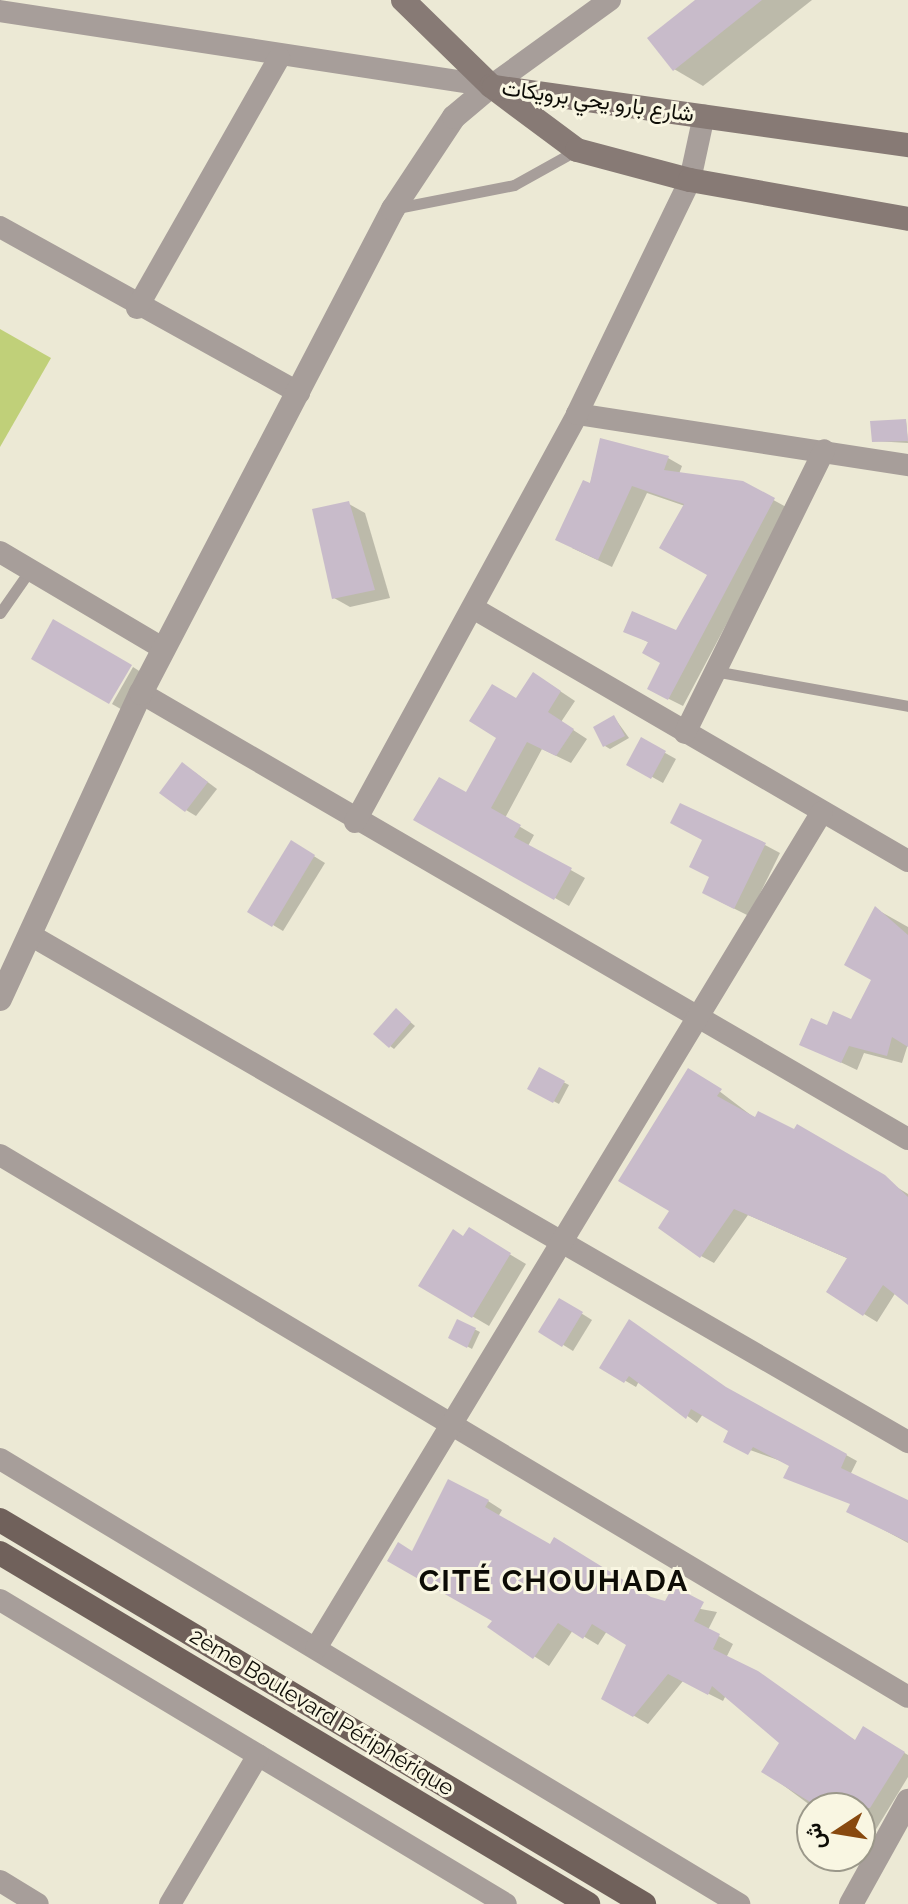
<!DOCTYPE html>
<html>
<head>
<meta charset="utf-8">
<style>
	body { margin:0 }
	#map { position:relative; width:908px; height:1904px; overflow:hidden; background:#ece9d5; font-family:Raleway,Vazirmatn,sans-serif }
	div>[style] { position:absolute }
	[style*='--x'] { left:calc(var(--x)*1px); top:calc(var(--y)*1px); width:calc(var(--w)*1px); rotate:calc(var(--a)*1deg) }
	.green>* { inset:0; background:#c0d079 }
	.shadow>* { inset:0; background:#0003 }
	.building>* { inset:0; background:#c8bbca }
	.service>* { height:11px; margin:-5.5px; padding:0 5.5px; transform-origin:5.5px; border-radius:5.5px; background:#a79e9a }
	.minor>* { height:22px; margin:-11px; padding:0 11px; transform-origin:11px; border-radius:11px; background:#a79e9a }
	.tertiary>* { height:24px; margin:-12px; padding:0 12px; transform-origin:12px; border-radius:12px; background:#a79e9a }
	.secondary>* { height:24px; margin:-12px; padding:0 12px; transform-origin:12px; border-radius:12px; background:#877a75 }
	.primary>* { height:24px; margin:-12px; padding:0 12px; transform-origin:12px; border-radius:12px; background:#70615b }
	span { translate:-50% -50%; white-space:nowrap; text-align:center; line-height:1.15; -webkit-text-stroke:6px #f9f6e2; paint-order:stroke }
	.street-label { font-size:22px; color:#0d0c06 }
	.district-label { font-size:30px; color:#0d0c06; font-weight:700; letter-spacing:2px }
	.north { position:absolute; left:796px; top:1792px; width:80px; height:80px; box-sizing:border-box; background:#f9f6e2; border:2px solid #9b988a; border-radius:50%; rotate:258deg; font-size:22px; font-weight:700; line-height:32px; text-align:center; color:#0d0c06 }
	.north::after { content:''; display:block; margin:auto; width:28px; height:36px; background:#88490f; clip-path:polygon(50% 0,100% 100%,50% 72%,0 100%) }
</style>
</head>
<body>
<div id="map">
	<div class="green">
		<i style="clip-path:polygon(0 329px,51px 358px,0 447px)"></i>
	</div>
	<div class="shadow">
		<i style="clip-path:polygon(698px 0,812px 0,703px 86px,674px 69px)"></i>
		<i style="clip-path:polygon(906px 421px,908px 443px,874px 441px)"></i>
		<i style="clip-path:polygon(602px 441px,668px 458px,682px 466px,679px 474px,742px 483px,788px 508px,683px 706px,663px 696px,662px 663px,650px 643px,626px 631px,677px 633px,710px 574px,685px 506px,647px 493px,612px 567px,572px 548px)"></i>
		<i style="clip-path:polygon(349px 504px,365px 513px,390px 598px,350px 607px,334px 598px)"></i>
		<i style="clip-path:polygon(133px 667px,147px 676px,126px 712px,112px 704px)"></i>
		<i style="clip-path:polygon(548px 683px,575px 701px,561px 722px,587px 739px,571px 763px,542px 749px,505px 818px,534px 835px,528px 846px,585px 878px,569px 906px,416px 819px,466px 795px,517px 701px)"></i>
		<i style="clip-path:polygon(614px 717px,629px 738px,610px 749px,605px 746px)"></i>
		<i style="clip-path:polygon(642px 740px,676px 759px,663px 783px,629px 764px)"></i>
		<i style="clip-path:polygon(193px 771px,217px 789px,196px 816px,186px 810px)"></i>
		<i style="clip-path:polygon(291px 842px,325px 863px,283px 931px,250px 911px)"></i>
		<i style="clip-path:polygon(765px 845px,780px 853px,749px 916px,719px 901px,711px 877px)"></i>
		<i style="clip-path:polygon(876px 909px,908px 927px,908px 1044px,902px 1063px,864px 1053px,857px 1070px,802px 1044px,852px 1021px,874px 980px)"></i>
		<i style="clip-path:polygon(401px 1014px,415px 1026px,394px 1049px,390px 1046px)"></i>
		<i style="clip-path:polygon(540px 1070px,569px 1085px,559px 1104px,529px 1088px)"></i>
		<i style="clip-path:polygon(702px 1078px,756px 1119px,795px 1132px,798px 1127px,908px 1194px,908px 1302px,896px 1292px,877px 1322px,828px 1292px,849px 1259px,748px 1215px,714px 1263px,701px 1256px,672px 1211px)"></i>
		<i style="clip-path:polygon(469px 1230px,526px 1264px,489px 1326px,421px 1286px)"></i>
		<i style="clip-path:polygon(560px 1300px,592px 1320px,573px 1351px,541px 1331px)"></i>
		<i style="clip-path:polygon(458px 1321px,480px 1332px,472px 1349px,450px 1337px)"></i>
		<i style="clip-path:polygon(602px 1367px,735px 1394px,857px 1461px,850px 1475px,908px 1501px,908px 1543px,849px 1511px,852px 1504px,792px 1465px,725px 1441px,731px 1430px,703px 1414px,697px 1423px,639px 1381px,636px 1387px)"></i>
		<i style="clip-path:polygon(488px 1501px,502px 1510px,498px 1517px,652px 1600px,717px 1612px,708px 1630px,733px 1644px,726px 1658px,856px 1741px,864px 1729px,908px 1755px,908px 1777px,867px 1844px,860px 1840px,860px 1808px,814px 1808px,764px 1771px,781px 1743px,726px 1695px,723px 1701px,683px 1681px,648px 1724px,604px 1698px,629px 1645px,607px 1631px,598px 1645px,573px 1630px,549px 1666px,490px 1627px,494px 1620px,413px 1553px)"></i>
	</div>
	<div class="building">
		<i style="clip-path:polygon(695px 0,762px 0,673px 71px,647px 38px)"></i>
		<i style="clip-path:polygon(906px 419px,908px 441px,872px 442px,870px 421px)"></i>
		<i style="clip-path:polygon(600px 438px,669px 456px,664px 470px,743px 481px,775px 498px,668px 700px,647px 689px,660px 663px,642px 653px,648px 642px,623px 632px,632px 611px,676px 630px,707px 575px,659px 548px,684px 504px,632px 486px,598px 560px,555px 540px,583px 480px,590px 483px)"></i>
		<i style="clip-path:polygon(349px 501px,375px 590px,332px 599px,312px 509px)"></i>
		<i style="clip-path:polygon(53px 619px,132px 665px,109px 704px,31px 659px)"></i>
		<i style="clip-path:polygon(533px 672px,561px 691px,548px 712px,574px 729px,556px 756px,527px 742px,491px 808px,521px 825px,514px 837px,572px 868px,554px 900px,413px 820px,439px 777px,466px 792px,496px 738px,469px 721px,492px 684px,516px 698px)"></i>
		<i style="clip-path:polygon(614px 715px,625px 736px,603px 747px,593px 727px)"></i>
		<i style="clip-path:polygon(641px 737px,666px 751px,651px 779px,626px 765px)"></i>
		<i style="clip-path:polygon(182px 762px,208px 782px,185px 812px,159px 793px)"></i>
		<i style="clip-path:polygon(680px 803px,766px 843px,734px 909px,702px 893px,709px 877px,689px 867px,702px 840px,670px 823px)"></i>
		<i style="clip-path:polygon(291px 840px,315px 855px,272px 927px,247px 912px)"></i>
		<i style="clip-path:polygon(875px 906px,908px 935px,908px 1047px,892px 1037px,887px 1056px,849px 1046px,841px 1063px,799px 1045px,811px 1018px,827px 1025px,833px 1011px,851px 1019px,871px 980px,844px 965px)"></i>
		<i style="clip-path:polygon(396px 1008px,411px 1022px,389px 1048px,373px 1034px)"></i>
		<i style="clip-path:polygon(539px 1067px,565px 1081px,553px 1103px,527px 1089px)"></i>
		<i style="clip-path:polygon(688px 1068px,722px 1089px,717px 1096px,755px 1117px,758px 1111px,794px 1129px,797px 1124px,885px 1175px,908px 1197px,908px 1305px,883px 1285px,863px 1316px,826px 1292px,847px 1258px,734px 1209px,700px 1258px,658px 1228px,669px 1211px,618px 1181px)"></i>
		<i style="clip-path:polygon(469px 1227px,511px 1253px,472px 1318px,418px 1286px,453px 1229px,463px 1236px)"></i>
		<i style="clip-path:polygon(559px 1298px,583px 1312px,562px 1347px,538px 1332px)"></i>
		<i style="clip-path:polygon(457px 1319px,476px 1328px,467px 1348px,448px 1338px)"></i>
		<i style="clip-path:polygon(629px 1319px,726px 1387px,847px 1454px,841px 1468px,908px 1500px,908px 1542px,846px 1512px,850px 1504px,783px 1478px,789px 1466px,753px 1447px,748px 1455px,723px 1442px,728px 1431px,691px 1409px,686px 1419px,629px 1376px,624px 1383px,599px 1368px)"></i>
		<i style="clip-path:polygon(448px 1479px,489px 1500px,485px 1507px,550px 1544px,554px 1537px,651px 1597px,665px 1601px,673px 1586px,704px 1602px,694px 1621px,720px 1634px,713px 1649px,758px 1671px,855px 1740px,863px 1726px,905px 1752px,870px 1808px,820px 1808px,761px 1772px,779px 1743px,712px 1686px,708px 1695px,668px 1674px,633px 1717px,601px 1699px,626px 1645px,592px 1624px,583px 1639px,558px 1623px,533px 1659px,487px 1627px,492px 1621px,387px 1561px,398px 1542px,412px 1551px)"></i>
	</div>
	<div class="service">
		<i style="--x:397;--y:208;--w:119;--a:-11.1"></i>
		<i style="--x:514;--y:185;--w:72;--a:-29.1"></i>
		<i style="--x:0;--y:613;--w:52;--a:-55.1"></i>
		<i style="--x:714;--y:671;--w:197;--a:10.2"></i>
	</div>
	<div class="minor">
		<i style="--x:0;--y:11;--w:497;--a:8.7"></i>
		<i style="--x:491;--y:86;--w:147;--a:-35.9"></i>
		<i style="--x:0;--y:227;--w:342;--a:29"></i>
		<i style="--x:137;--y:308;--w:288;--a:-60.4"></i>
		<i style="--x:577;--y:414;--w:335;--a:8.8"></i>
		<i style="--x:0;--y:552;--w:191;--a:30.6"></i>
		<i style="--x:473;--y:608;--w:503;--a:30.18"></i>
		<i style="--x:141;--y:693;--w:887;--a:30.18"></i>
		<i style="--x:685;--y:733;--w:315;--a:-63.8"></i>
		<i style="--x:355;--y:822;--w:464;--a:-61.4"></i>
		<i style="--x:577;--y:414;--w:260;--a:-64.2"></i>
		<i style="--x:690;--y:180;--w:66;--a:-77.8"></i>
		<i style="--x:32;--y:936;--w:1012;--a:30.01"></i>
		<i style="--x:0;--y:1155;--w:1057;--a:30.83"></i>
		<i style="--x:0;--y:1459;--w:863;--a:31.05"></i>
		<i style="--x:0;--y:1600;--w:590;--a:31"></i>
		<i style="--x:316;--y:1648;--w:977;--a:-58.82"></i>
		<i style="--x:0;--y:1881;--w:44;--a:31.2"></i>
		<i style="--x:170;--y:1904;--w:173;--a:-59.4"></i>
	</div>
	<div class="tertiary">
		<i style="--x:0;--y:999;--w:337;--a:-65.3"></i>
		<i style="--x:141;--y:693;--w:546;--a:-62.5"></i>
		<i style="--x:393;--y:209;--w:110;--a:-56.5"></i>
		<i style="--x:454;--y:117;--w:48;--a:-40"></i>
		<i style="--x:851;--y:1904;--w:118;--a:-61"></i>
	</div>
	<div class="secondary">
		<i style="--x:403;--y:0;--w:123;--a:44.3"></i>
		<i style="--x:491;--y:86;--w:107;--a:36.7"></i>
		<i style="--x:577;--y:150;--w:117;--a:14.9"></i>
		<i style="--x:690;--y:180;--w:221;--a:10.1"></i>
		<i style="--x:494;--y:87;--w:418;--a:8"></i>
	</div>
	<div class="primary">
		<i style="--x:0;--y:1520;--w:750;--a:30.81"></i>
		<i style="--x:0;--y:1553;--w:685;--a:30.83"></i>
	</div>
	<div class="street-label">
		<span style="left:598px;top:101px;rotate:8deg">شارع بارو يحي برويكات</span>
		<span style="left:322px;top:1712px;rotate:31deg">2ème Boulevard Périphérique</span>
	</div>
	<div class="district-label">
		<span style="left:554px;top:1581px">CITÉ CHOUHADA</span>
	</div>
	<div class="north">ش</div>
</div>
</body>
</html>
